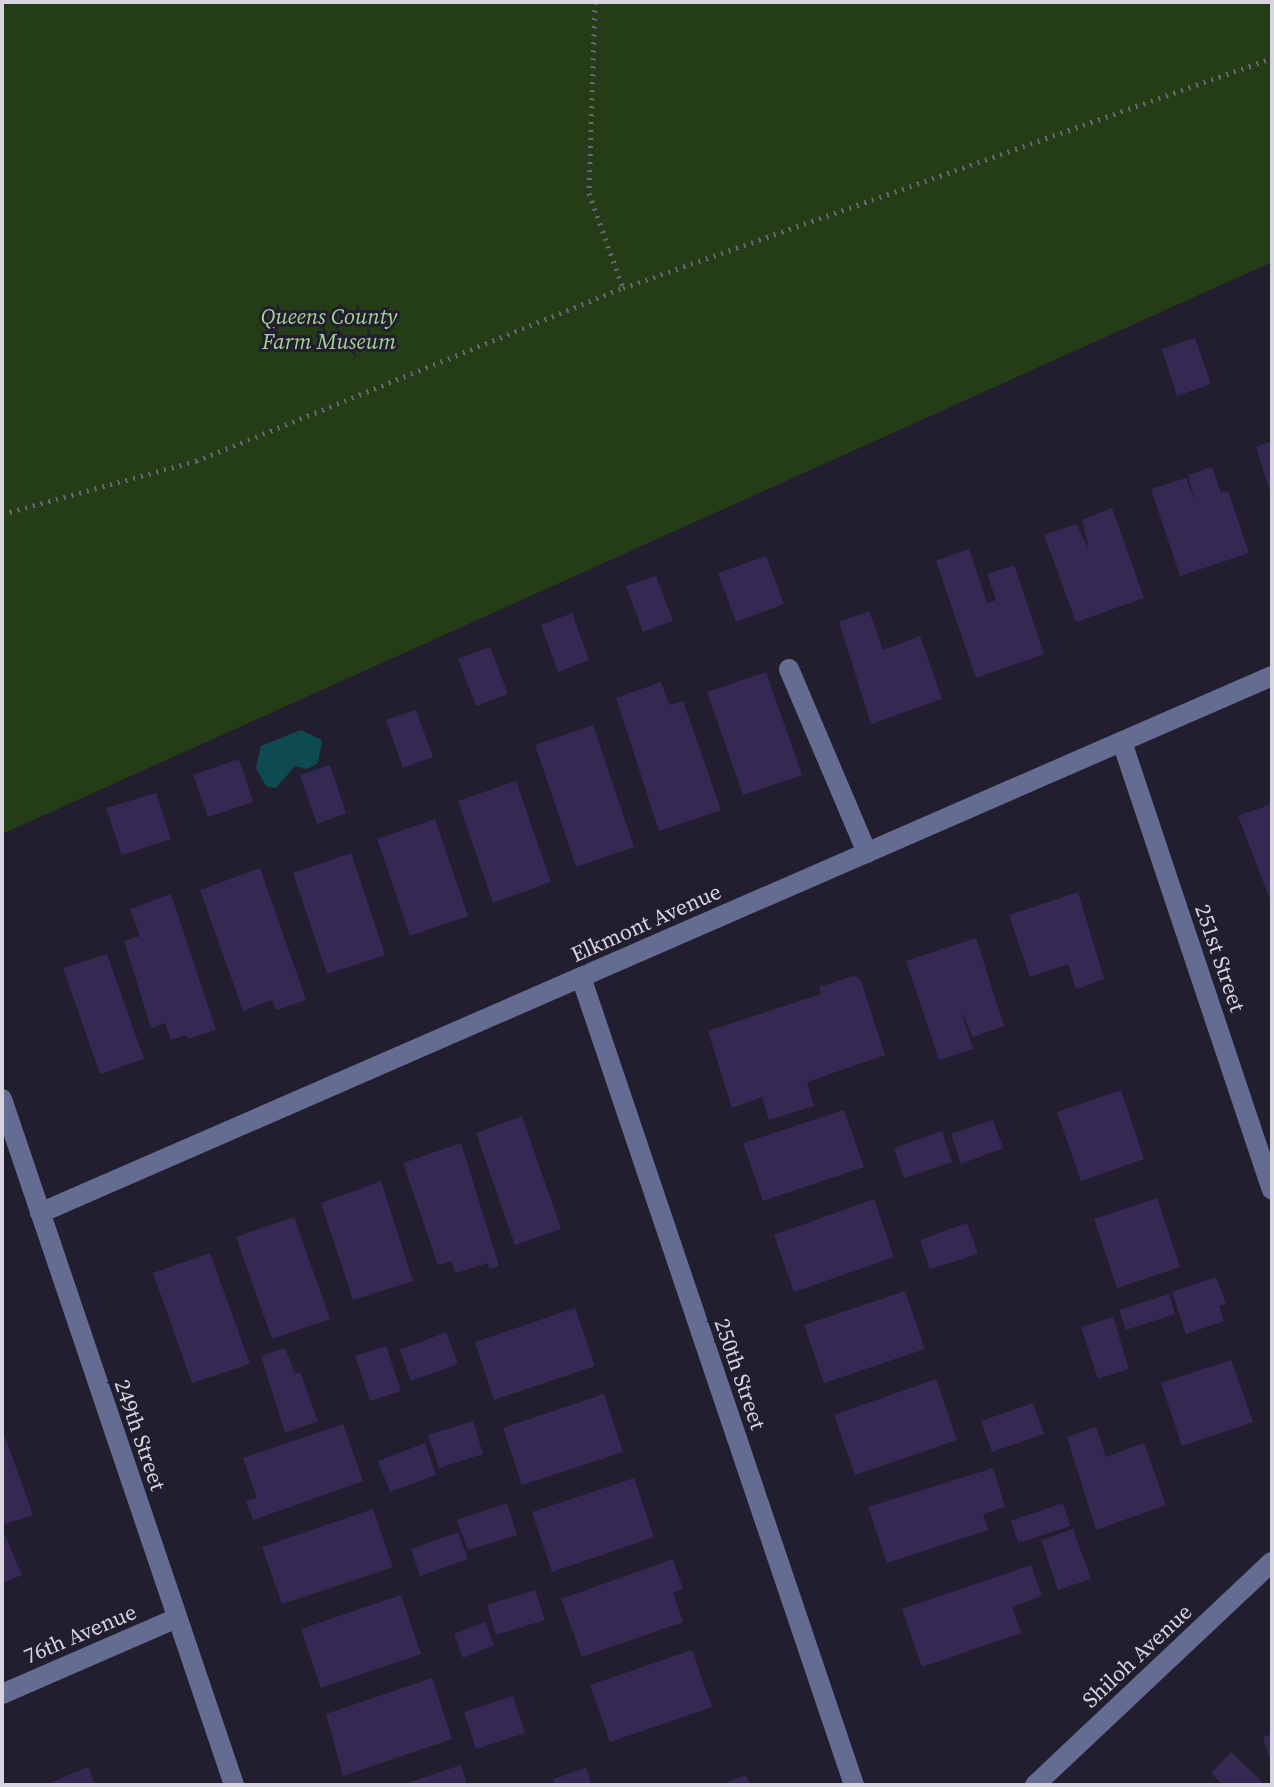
<!DOCTYPE html>
<html>
<head>
<meta charset="utf-8">
<style>
	body { margin:0 }
	#map { position:relative; width:1274px; height:1787px; overflow:hidden; background:#221e30; font-family:"Source Serif 4",serif }
	div>[style] { position:absolute }
	[style*='--x'] { left:calc(var(--x)*1px); top:calc(var(--y)*1px); width:calc(var(--w)*1px); rotate:calc(var(--a)*1deg) }
	.green>* { inset:0; background:#253d17 }
	.water>* { inset:0; background:#0e4b51 }
	.building>* { inset:0; background:#342952 }
	.path>* { height:5px; margin-top:-2.5px; transform-origin:0; background:repeating-linear-gradient(90deg,#686474 0 2px,transparent 0 8px) }
	.minor>* { height:20px; margin:-10px; padding:0 10px; transform-origin:10px; border-radius:10px; background:#646c92 }
	span { translate:-50% -50%; white-space:nowrap; text-align:center; line-height:1.15; -webkit-text-stroke:6px #221e30; paint-order:stroke }
	.park-label { font-size:22px; color:#a5d28e; font-style:italic }
	.street-label { font-size:22px; color:#d8d5e1 }
	.frame { position:absolute; inset:0; border:4px solid #d8d5e1; pointer-events:none }
</style>
</head>
<body>
<div id="map">
	<div class="green">
		<i style="clip-path:polygon(2px 2px,1272px 2px,1272px 262px,2px 834px)"></i>
	</div>
	<div class="water">
		<i style="clip-path:polygon(301px 730px,322px 740px,318px 763px,307px 769px,295px 766px,276px 788px,266px 786px,256px 768px,261px 746px)"></i>
	</div>
	<div class="building">
		<i style="clip-path:polygon(1195px 338px,1211px 384px,1177px 396px,1162px 349px)"></i>
		<i style="clip-path:polygon(1272px 441px,1272px 495px,1271px 495px,1256px 447px)"></i>
		<i style="clip-path:polygon(1212px 467px,1221px 493px,1228px 491px,1249px 553px,1180px 576px,1151px 489px,1186px 478px,1195px 502px,1188px 475px)"></i>
		<i style="clip-path:polygon(1112px 508px,1144px 598px,1076px 622px,1044px 535px,1076px 524px,1089px 549px,1082px 520px)"></i>
		<i style="clip-path:polygon(969px 549px,987px 603px,996px 600px,987px 574px,1014px 565px,1044px 654px,976px 678px,936px 561px)"></i>
		<i style="clip-path:polygon(766px 556px,784px 604px,736px 622px,718px 573px)"></i>
		<i style="clip-path:polygon(656px 576px,673px 621px,643px 632px,626px 586px)"></i>
		<i style="clip-path:polygon(869px 611px,883px 650px,920px 636px,942px 699px,871px 724px,839px 622px)"></i>
		<i style="clip-path:polygon(572px 613px,589px 660px,558px 672px,541px 625px)"></i>
		<i style="clip-path:polygon(490px 647px,508px 694px,476px 706px,458px 659px)"></i>
		<i style="clip-path:polygon(766px 672px,802px 775px,743px 795px,707px 692px)"></i>
		<i style="clip-path:polygon(661px 682px,669px 705px,683px 701px,721px 810px,659px 831px,616px 698px)"></i>
		<i style="clip-path:polygon(416px 710px,433px 757px,403px 768px,386px 720px)"></i>
		<i style="clip-path:polygon(593px 725px,634px 847px,576px 867px,535px 745px)"></i>
		<i style="clip-path:polygon(239px 759px,253px 802px,208px 817px,193px 775px)"></i>
		<i style="clip-path:polygon(330px 765px,346px 813px,317px 824px,300px 775px)"></i>
		<i style="clip-path:polygon(516px 781px,551px 882px,493px 903px,458px 801px)"></i>
		<i style="clip-path:polygon(156px 793px,171px 839px,122px 855px,106px 808px)"></i>
		<i style="clip-path:polygon(1272px 804px,1272px 902px,1271px 902px,1238px 816px)"></i>
		<i style="clip-path:polygon(435px 819px,468px 916px,410px 936px,377px 839px)"></i>
		<i style="clip-path:polygon(351px 853px,385px 955px,327px 974px,293px 873px)"></i>
		<i style="clip-path:polygon(260px 868px,306px 1000px,276px 1010px,272px 1000px,243px 1011px,200px 890px)"></i>
		<i style="clip-path:polygon(1078px 892px,1104px 979px,1076px 989px,1068px 964px,1030px 977px,1009px 915px)"></i>
		<i style="clip-path:polygon(171px 894px,216px 1030px,188px 1039px,186px 1035px,171px 1040px,165px 1023px,151px 1028px,124px 941px,140px 936px,130px 909px)"></i>
		<i style="clip-path:polygon(976px 938px,1004px 1026px,973px 1037px,961px 1011px,973px 1049px,939px 1060px,906px 961px)"></i>
		<i style="clip-path:polygon(107px 954px,144px 1059px,100px 1074px,63px 968px)"></i>
		<i style="clip-path:polygon(854px 976px,861px 981px,885px 1055px,807px 1082px,814px 1106px,769px 1120px,762px 1097px,732px 1108px,708px 1031px,821px 994px,819px 987px)"></i>
		<i style="clip-path:polygon(1121px 1090px,1144px 1159px,1081px 1181px,1057px 1112px)"></i>
		<i style="clip-path:polygon(844px 1110px,864px 1167px,763px 1201px,743px 1143px)"></i>
		<i style="clip-path:polygon(522px 1116px,561px 1229px,515px 1245px,476px 1133px)"></i>
		<i style="clip-path:polygon(993px 1120px,1003px 1148px,961px 1164px,951px 1134px)"></i>
		<i style="clip-path:polygon(942px 1131px,952px 1162px,904px 1178px,894px 1148px)"></i>
		<i style="clip-path:polygon(461px 1143px,499px 1266px,490px 1269px,488px 1263px,456px 1273px,451px 1261px,438px 1265px,403px 1163px)"></i>
		<i style="clip-path:polygon(381px 1181px,413px 1281px,353px 1300px,321px 1203px)"></i>
		<i style="clip-path:polygon(1157px 1198px,1180px 1267px,1117px 1288px,1094px 1219px)"></i>
		<i style="clip-path:polygon(874px 1199px,894px 1257px,794px 1292px,774px 1235px)"></i>
		<i style="clip-path:polygon(294px 1217px,330px 1319px,272px 1339px,236px 1237px)"></i>
		<i style="clip-path:polygon(967px 1223px,978px 1254px,930px 1269px,920px 1240px)"></i>
		<i style="clip-path:polygon(210px 1253px,250px 1364px,192px 1383px,153px 1273px)"></i>
		<i style="clip-path:polygon(1216px 1277px,1226px 1304px,1219px 1306px,1224px 1321px,1186px 1334px,1172px 1292px)"></i>
		<i style="clip-path:polygon(905px 1291px,925px 1349px,824px 1383px,804px 1325px)"></i>
		<i style="clip-path:polygon(1169px 1294px,1175px 1314px,1126px 1330px,1119px 1310px)"></i>
		<i style="clip-path:polygon(575px 1308px,595px 1366px,494px 1400px,475px 1342px)"></i>
		<i style="clip-path:polygon(1113px 1317px,1129px 1369px,1098px 1379px,1081px 1327px)"></i>
		<i style="clip-path:polygon(446px 1332px,458px 1364px,411px 1381px,400px 1350px)"></i>
		<i style="clip-path:polygon(386px 1346px,401px 1391px,370px 1401px,355px 1356px)"></i>
		<i style="clip-path:polygon(285px 1348px,295px 1374px,300px 1372px,318px 1421px,285px 1433px,261px 1356px)"></i>
		<i style="clip-path:polygon(1231px 1360px,1253px 1422px,1182px 1446px,1161px 1383px)"></i>
		<i style="clip-path:polygon(936px 1379px,957px 1440px,855px 1475px,834px 1415px)"></i>
		<i style="clip-path:polygon(604px 1394px,623px 1452px,522px 1485px,503px 1428px)"></i>
		<i style="clip-path:polygon(1033px 1403px,1044px 1434px,992px 1452px,981px 1421px)"></i>
		<i style="clip-path:polygon(473px 1421px,483px 1454px,439px 1468px,428px 1435px)"></i>
		<i style="clip-path:polygon(343px 1424px,363px 1481px,253px 1520px,246px 1501px,257px 1498px,243px 1458px)"></i>
		<i style="clip-path:polygon(1096px 1427px,1106px 1457px,1144px 1443px,1166px 1505px,1096px 1530px,1067px 1437px)"></i>
		<i style="clip-path:polygon(2px 1428px,33px 1515px,2px 1525px)"></i>
		<i style="clip-path:polygon(425px 1443px,436px 1475px,390px 1492px,378px 1461px)"></i>
		<i style="clip-path:polygon(993px 1468px,1005px 1507px,983px 1514px,988px 1530px,887px 1563px,868px 1507px)"></i>
		<i style="clip-path:polygon(634px 1478px,654px 1537px,552px 1572px,532px 1512px)"></i>
		<i style="clip-path:polygon(507px 1503px,517px 1535px,468px 1550px,457px 1520px)"></i>
		<i style="clip-path:polygon(1063px 1503px,1070px 1526px,1018px 1543px,1011px 1521px)"></i>
		<i style="clip-path:polygon(373px 1509px,393px 1567px,282px 1604px,262px 1547px)"></i>
		<i style="clip-path:polygon(2px 1528px,22px 1575px,2px 1583px)"></i>
		<i style="clip-path:polygon(1073px 1529px,1091px 1579px,1058px 1590px,1041px 1540px)"></i>
		<i style="clip-path:polygon(458px 1532px,468px 1559px,420px 1576px,411px 1549px)"></i>
		<i style="clip-path:polygon(673px 1559px,683px 1589px,673px 1592px,683px 1622px,582px 1657px,561px 1599px)"></i>
		<i style="clip-path:polygon(1031px 1565px,1042px 1596px,1012px 1607px,1021px 1633px,922px 1667px,902px 1609px)"></i>
		<i style="clip-path:polygon(535px 1590px,545px 1620px,496px 1635px,487px 1605px)"></i>
		<i style="clip-path:polygon(401px 1595px,421px 1654px,321px 1688px,301px 1629px)"></i>
		<i style="clip-path:polygon(485px 1622px,494px 1645px,463px 1658px,454px 1634px)"></i>
		<i style="clip-path:polygon(692px 1650px,712px 1707px,610px 1742px,590px 1685px)"></i>
		<i style="clip-path:polygon(432px 1678px,452px 1739px,343px 1776px,326px 1714px)"></i>
		<i style="clip-path:polygon(513px 1696px,525px 1733px,476px 1749px,464px 1712px)"></i>
		<i style="clip-path:polygon(1272px 1734px,1272px 1762px,1271px 1762px,1263px 1737px)"></i>
		<i style="clip-path:polygon(1231px 1752px,1265px 1785px,1223px 1785px,1211px 1773px)"></i>
		<i style="clip-path:polygon(461px 1765px,467px 1785px,404px 1785px,404px 1784px)"></i>
		<i style="clip-path:polygon(88px 1767px,95px 1785px,45px 1785px)"></i>
		<i style="clip-path:polygon(586px 1768px,592px 1785px,555px 1785px,553px 1779px)"></i>
		<i style="clip-path:polygon(746px 1775px,750px 1785px,720px 1785px)"></i>
	</div>
	<div class="path">
		<i style="--x:595;--y:2;--w:191;--a:91.8"></i>
		<i style="--x:589;--y:193;--w:101;--a:70.3"></i>
		<i style="--x:2;--y:514;--w:201;--a:-15.3"></i>
		<i style="--x:196;--y:461;--w:461;--a:-22.1"></i>
		<i style="--x:623;--y:288;--w:689;--a:-19.51"></i>
	</div>
	<div class="minor">
		<i style="--x:789;--y:669;--w:200;--a:67"></i>
		<i style="--x:1122;--y:742;--w:472;--a:71.5"></i>
		<i style="--x:581;--y:977;--w:853;--a:71.33"></i>
		<i style="--x:2;--y:1099;--w:724;--a:71.31"></i>
		<i style="--x:40;--y:1213;--w:1344;--a:-23.55"></i>
		<i style="--x:2;--y:1694;--w:191;--a:-23.5"></i>
		<i style="--x:1035;--y:1785;--w:325;--a:-43.3"></i>
	</div>
	<div class="park-label">
		<span style="left:329px;top:329px">Queens County<br>Farm Museum</span>
	</div>
	<div class="street-label">
		<span style="left:646px;top:923px;rotate:-24deg">Elkmont Avenue</span>
		<span style="left:1220px;top:958px;rotate:71deg">251st Street</span>
		<span style="left:740px;top:1374px;rotate:71deg">250th Street</span>
		<span style="left:140px;top:1435px;rotate:71deg">249th Street</span>
		<span style="left:80px;top:1634px;rotate:-23deg">76th Avenue</span>
		<span style="left:1137px;top:1656px;rotate:-43deg">Shiloh Avenue</span>
	</div>
	<div class="frame"></div>
</div>
</body>
</html>
